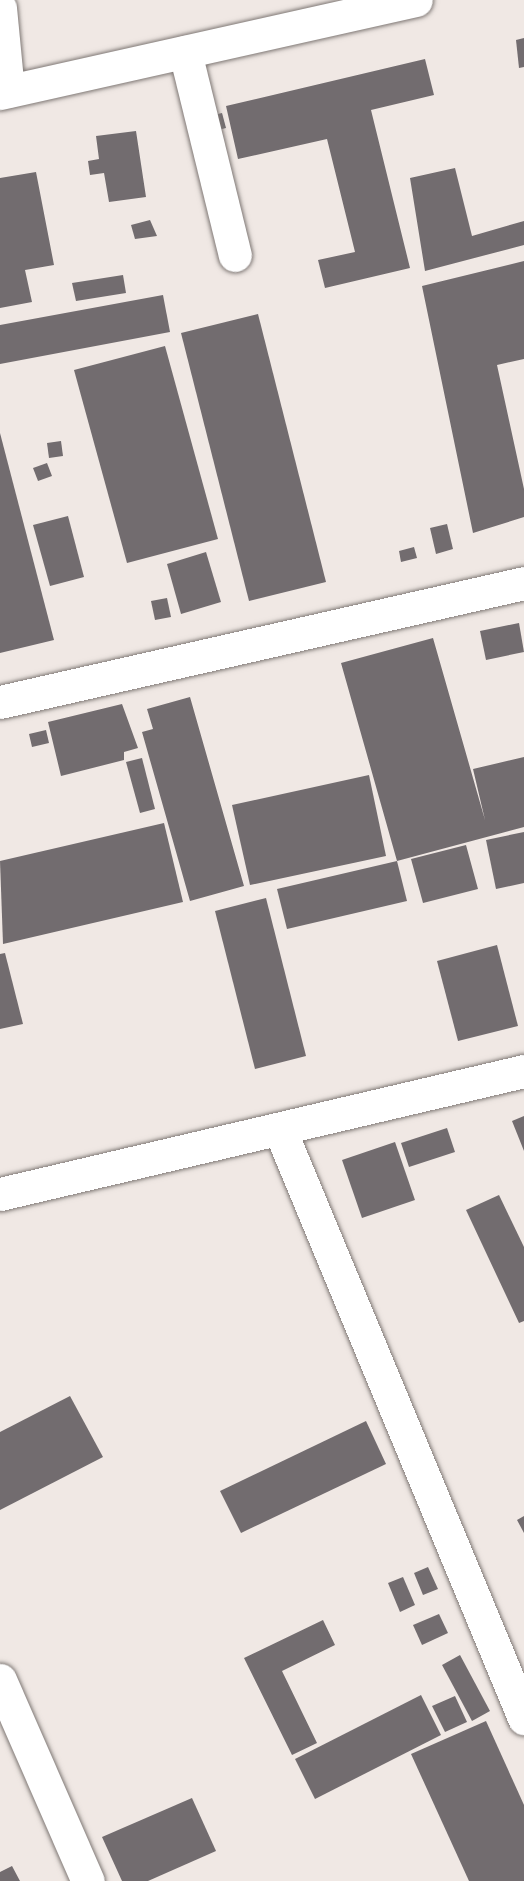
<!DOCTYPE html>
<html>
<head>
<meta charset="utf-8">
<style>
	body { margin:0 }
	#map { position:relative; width:524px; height:1881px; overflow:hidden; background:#f0e8e4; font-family:Ubuntu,sans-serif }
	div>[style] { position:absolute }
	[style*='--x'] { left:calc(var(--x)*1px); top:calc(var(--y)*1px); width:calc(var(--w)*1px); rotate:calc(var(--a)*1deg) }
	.building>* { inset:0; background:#726c6f }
	.roads { filter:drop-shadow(0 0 2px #7f7875) drop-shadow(0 0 2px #7f7875) }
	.minor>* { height:33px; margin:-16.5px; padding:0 16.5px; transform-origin:16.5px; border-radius:16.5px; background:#fff }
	span { translate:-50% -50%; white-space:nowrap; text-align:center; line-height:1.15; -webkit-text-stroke:6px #fff; paint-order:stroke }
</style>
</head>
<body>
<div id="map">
	<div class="building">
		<i style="clip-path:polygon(524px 38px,524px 67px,519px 68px,516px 40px)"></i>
		<i style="clip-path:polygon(425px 59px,434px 95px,371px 110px,410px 268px,325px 288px,318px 260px,355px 252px,327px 139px,238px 159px,226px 106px)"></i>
		<i style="clip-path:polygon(222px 113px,226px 128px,214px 131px,210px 116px)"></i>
		<i style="clip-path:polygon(136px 131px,146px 197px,109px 202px,104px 173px,90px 175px,88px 161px,99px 159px,96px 136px)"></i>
		<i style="clip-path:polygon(455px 168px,472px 236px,524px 221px,524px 245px,425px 271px,410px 178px)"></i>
		<i style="clip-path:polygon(36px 172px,54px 265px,25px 270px,32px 302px,0 308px,0 178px)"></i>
		<i style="clip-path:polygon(150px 220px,157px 236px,135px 239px,131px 225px)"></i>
		<i style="clip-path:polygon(524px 261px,524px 359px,497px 365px,524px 489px,524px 517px,473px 533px,422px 286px)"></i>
		<i style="clip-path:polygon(123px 275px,126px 293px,76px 301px,72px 283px)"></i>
		<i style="clip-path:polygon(163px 295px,170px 332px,0 364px,0 325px)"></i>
		<i style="clip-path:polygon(258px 314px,326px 582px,249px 601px,181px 333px)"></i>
		<i style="clip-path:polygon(165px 346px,218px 539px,127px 563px,74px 370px)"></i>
		<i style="clip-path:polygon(0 433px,54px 640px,0 653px)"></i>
		<i style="clip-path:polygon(61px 441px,63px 456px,49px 458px,47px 443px)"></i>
		<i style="clip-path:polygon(47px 463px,52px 476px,38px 481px,33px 468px)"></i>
		<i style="clip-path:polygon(68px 516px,84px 577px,50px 586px,33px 525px)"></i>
		<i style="clip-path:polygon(447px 524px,453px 549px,436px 554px,430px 528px)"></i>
		<i style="clip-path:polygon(414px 547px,417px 558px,401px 562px,399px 551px)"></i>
		<i style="clip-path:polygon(206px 552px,221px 602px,181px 614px,167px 564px)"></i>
		<i style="clip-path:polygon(167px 598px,171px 617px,155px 620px,151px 601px)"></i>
		<i style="clip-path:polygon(519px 623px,524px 652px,486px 660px,480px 631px)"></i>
		<i style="clip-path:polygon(433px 638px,485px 820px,473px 769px,524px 757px,524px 827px,397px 861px,341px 663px)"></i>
		<i style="clip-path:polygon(190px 697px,244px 886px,190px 901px,142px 732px,153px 729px,147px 709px)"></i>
		<i style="clip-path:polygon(122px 704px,138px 748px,124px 752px,124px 760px,61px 776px,48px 722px)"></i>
		<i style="clip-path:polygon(46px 730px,49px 743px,32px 747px,29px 734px)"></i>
		<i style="clip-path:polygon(142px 758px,155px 809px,140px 813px,126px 762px)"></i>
		<i style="clip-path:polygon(369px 775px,386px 856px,250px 885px,232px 805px)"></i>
		<i style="clip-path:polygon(164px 823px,183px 902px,3px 944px,0 861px)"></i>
		<i style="clip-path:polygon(524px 832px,524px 883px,496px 889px,486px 840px)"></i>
		<i style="clip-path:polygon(466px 845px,478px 889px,423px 903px,411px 859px)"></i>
		<i style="clip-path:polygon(397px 861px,407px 901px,287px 929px,277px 889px)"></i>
		<i style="clip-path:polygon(266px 898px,306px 1056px,255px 1069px,215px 911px)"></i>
		<i style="clip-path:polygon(497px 945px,518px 1026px,458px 1041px,437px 961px)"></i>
		<i style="clip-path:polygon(5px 953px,23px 1024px,0 1029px,0 954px)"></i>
		<i style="clip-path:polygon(524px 1116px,524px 1151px,512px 1121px)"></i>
		<i style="clip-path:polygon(447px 1128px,455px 1152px,409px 1167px,401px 1143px)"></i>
		<i style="clip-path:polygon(395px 1142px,415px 1200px,362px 1218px,342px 1160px)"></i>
		<i style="clip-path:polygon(499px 1195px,524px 1247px,524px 1321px,519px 1323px,466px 1210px)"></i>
		<i style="clip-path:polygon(70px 1396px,103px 1457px,0 1510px,0 1432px)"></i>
		<i style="clip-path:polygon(366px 1421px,386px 1464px,241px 1533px,220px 1491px)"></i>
		<i style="clip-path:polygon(524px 1516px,524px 1533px,517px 1520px)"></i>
		<i style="clip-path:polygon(428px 1567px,438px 1589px,423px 1595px,414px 1573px)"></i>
		<i style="clip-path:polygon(403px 1577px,415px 1605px,400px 1612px,388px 1583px)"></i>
		<i style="clip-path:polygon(439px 1614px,448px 1633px,422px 1645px,413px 1625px)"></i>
		<i style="clip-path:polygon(323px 1620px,335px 1645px,282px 1671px,317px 1743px,292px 1755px,244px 1658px)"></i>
		<i style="clip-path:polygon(460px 1655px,490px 1711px,472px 1721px,442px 1665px)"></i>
		<i style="clip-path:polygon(421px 1695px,441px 1735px,315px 1799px,295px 1759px)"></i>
		<i style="clip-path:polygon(455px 1696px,467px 1722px,445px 1732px,432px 1706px)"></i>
		<i style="clip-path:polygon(486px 1721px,524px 1805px,524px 1881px,469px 1881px,411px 1754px)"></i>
		<i style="clip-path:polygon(192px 1798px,216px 1851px,148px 1881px,122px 1881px,102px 1837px)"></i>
		<i style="clip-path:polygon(12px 1866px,20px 1881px,0 1881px,0 1872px)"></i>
	</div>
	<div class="roads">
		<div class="minor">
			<i style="--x:0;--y:8;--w:83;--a:84.5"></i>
			<i style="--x:185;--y:52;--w:209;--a:76.2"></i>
			<i style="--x:0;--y:93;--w:426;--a:-12.6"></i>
			<i style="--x:0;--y:702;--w:537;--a:-12.79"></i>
			<i style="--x:280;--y:1130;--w:637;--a:67.46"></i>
			<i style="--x:0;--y:1194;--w:538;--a:-13.21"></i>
			<i style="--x:0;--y:1680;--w:219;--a:66.4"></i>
		</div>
	</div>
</div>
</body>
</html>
